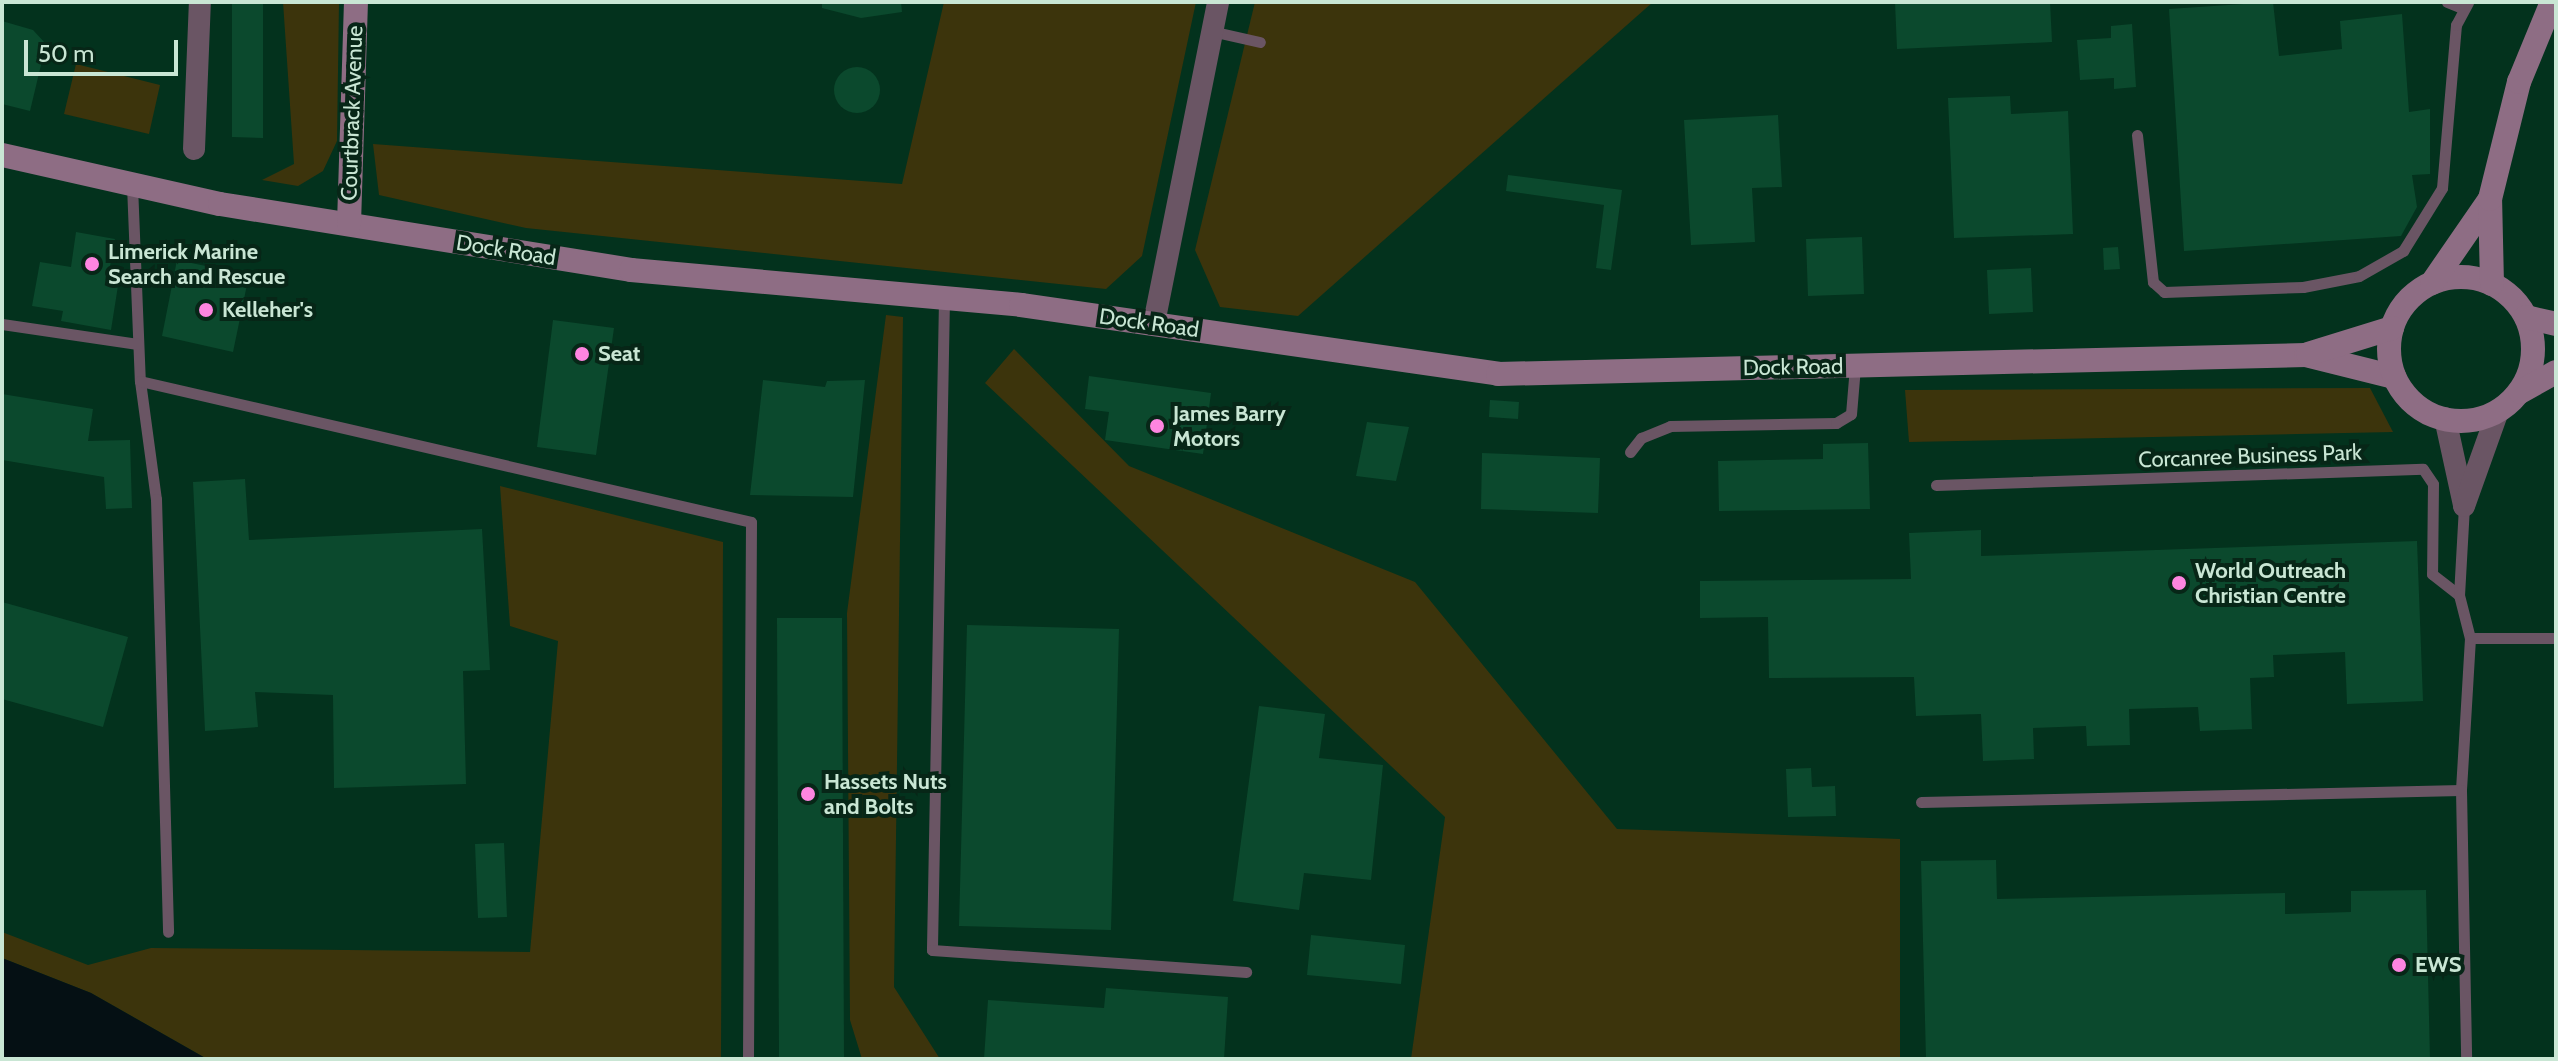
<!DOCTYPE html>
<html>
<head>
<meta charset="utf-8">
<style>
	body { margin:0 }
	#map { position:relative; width:2558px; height:1061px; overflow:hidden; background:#03321d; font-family:Cabin,sans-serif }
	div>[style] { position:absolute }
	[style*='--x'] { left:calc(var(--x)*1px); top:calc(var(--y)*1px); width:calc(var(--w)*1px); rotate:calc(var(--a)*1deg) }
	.green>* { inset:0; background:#3c340c }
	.water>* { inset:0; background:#051014 }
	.building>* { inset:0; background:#0b492d }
	.round { border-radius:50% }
	.lane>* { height:11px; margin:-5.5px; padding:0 5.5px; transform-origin:5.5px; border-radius:5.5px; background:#6a5564 }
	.street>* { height:22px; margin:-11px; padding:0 11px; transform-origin:11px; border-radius:11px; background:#6a5564 }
	.secondary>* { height:24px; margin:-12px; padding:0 12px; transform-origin:12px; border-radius:12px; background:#8e6d84 }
	.secondary>.ring { margin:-12px; padding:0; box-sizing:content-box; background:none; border:24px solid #8e6d84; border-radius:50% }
	.dots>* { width:22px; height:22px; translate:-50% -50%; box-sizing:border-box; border:4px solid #072617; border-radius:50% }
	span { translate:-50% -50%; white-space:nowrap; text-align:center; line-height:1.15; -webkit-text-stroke:8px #072617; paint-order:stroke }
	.street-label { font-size:22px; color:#c9e6d4 }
	.poi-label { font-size:22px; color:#c9e6d4; font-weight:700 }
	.left { translate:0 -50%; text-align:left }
	.frame { position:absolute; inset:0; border:4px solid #c9e6d4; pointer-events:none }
	.scale { position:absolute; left:24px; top:40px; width:154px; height:36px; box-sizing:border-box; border:4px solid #c9e6d4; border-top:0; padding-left:10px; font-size:24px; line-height:28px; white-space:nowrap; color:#c9e6d4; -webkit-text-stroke:6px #072617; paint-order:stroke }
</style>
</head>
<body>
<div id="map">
	<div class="green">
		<i style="clip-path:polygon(283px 2px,339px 2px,337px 141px,323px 171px,298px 186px,262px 180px,294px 164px)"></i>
		<i style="clip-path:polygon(944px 2px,1196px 2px,1142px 256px,1106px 289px,526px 228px,379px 195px,373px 144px,902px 184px)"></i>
		<i style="clip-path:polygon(1255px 2px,1653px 2px,1298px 316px,1220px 307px,1195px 250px)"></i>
		<i style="clip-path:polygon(76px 64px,160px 85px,149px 134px,64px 114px)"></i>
		<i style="clip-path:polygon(886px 315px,903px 317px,894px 987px,940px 1059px,862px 1059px,850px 1020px,847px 613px)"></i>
		<i style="clip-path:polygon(1014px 349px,1129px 466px,1415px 582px,1617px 829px,1900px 839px,1900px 1059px,1411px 1059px,1445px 817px,985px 383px)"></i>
		<i style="clip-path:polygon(2370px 388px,2393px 432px,1909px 442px,1905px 390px)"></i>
		<i style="clip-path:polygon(500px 486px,723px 542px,721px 1059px,207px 1059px,91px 993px,2px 958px,2px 932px,88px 965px,151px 948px,530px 952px,558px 641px,510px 626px)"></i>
	</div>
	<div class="water">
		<i style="clip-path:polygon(2px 958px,91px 993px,207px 1059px,2px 1059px)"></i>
	</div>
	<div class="building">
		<i style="clip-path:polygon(232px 2px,263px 2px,263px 138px,232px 137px)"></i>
		<i style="clip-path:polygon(822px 2px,901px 2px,902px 12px,861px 18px,822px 8px)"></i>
		<i style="clip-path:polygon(1895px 2px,2050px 2px,2052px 42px,1897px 49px)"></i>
		<i style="clip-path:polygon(2273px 2px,2279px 56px,2342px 49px,2340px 21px,2402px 14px,2409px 112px,2430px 109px,2430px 174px,2412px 175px,2417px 207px,2401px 236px,2184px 251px,2169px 9px)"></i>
		<i style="clip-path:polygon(2px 21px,33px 30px,46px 44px,30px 111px,2px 104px)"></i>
		<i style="clip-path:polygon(2132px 24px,2136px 87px,2114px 89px,2114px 78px,2080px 80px,2077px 40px,2111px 38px,2111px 26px)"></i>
		<i class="round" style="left:834px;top:67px;width:46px;height:46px"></i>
		<i style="clip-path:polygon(2010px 96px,2011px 114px,2068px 111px,2073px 234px,1954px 238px,1948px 98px)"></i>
		<i style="clip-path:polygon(1778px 115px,1782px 187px,1752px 188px,1755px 242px,1691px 245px,1684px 120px)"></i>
		<i style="clip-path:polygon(1508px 175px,1622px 190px,1611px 270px,1596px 268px,1604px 205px,1506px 191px)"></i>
		<i style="clip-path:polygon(76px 232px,115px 239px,109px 272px,120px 273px,111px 330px,61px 321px,63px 311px,32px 306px,40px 262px,71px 267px)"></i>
		<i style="clip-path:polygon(1862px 237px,1864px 294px,1808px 296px,1806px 239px)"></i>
		<i style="clip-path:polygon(2118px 247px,2120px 269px,2104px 270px,2103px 248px)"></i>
		<i style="clip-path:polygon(177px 260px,249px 275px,233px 352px,162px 336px)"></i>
		<i style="clip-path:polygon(2031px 268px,2033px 312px,1989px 314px,1987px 270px)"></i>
		<i style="clip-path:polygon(553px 320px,614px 328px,596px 455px,537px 447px)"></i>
		<i style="clip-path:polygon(1089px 376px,1211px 393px,1203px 454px,1105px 440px,1109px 412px,1085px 409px)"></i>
		<i style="clip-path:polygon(763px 380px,825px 387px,827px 381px,865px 380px,853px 497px,750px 495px)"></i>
		<i style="clip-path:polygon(2px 394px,93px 409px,88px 441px,130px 440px,132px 508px,106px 509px,104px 477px,2px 460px)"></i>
		<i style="clip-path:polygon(1490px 400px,1519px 402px,1518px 419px,1489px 417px)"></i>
		<i style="clip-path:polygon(1367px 422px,1409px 427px,1396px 481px,1356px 476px)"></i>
		<i style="clip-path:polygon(1868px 443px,1870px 509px,1719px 511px,1718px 461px,1823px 459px,1823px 444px)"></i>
		<i style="clip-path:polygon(1482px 453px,1600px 458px,1598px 513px,1481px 509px)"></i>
		<i style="clip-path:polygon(245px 479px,249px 540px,482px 529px,490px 670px,463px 671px,466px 784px,334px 788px,333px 695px,255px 692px,258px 727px,205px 731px,193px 482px)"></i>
		<i style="clip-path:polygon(1981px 530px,1981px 556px,2417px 541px,2423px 701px,2347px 704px,2345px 652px,2273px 655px,2274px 677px,2250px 678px,2252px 729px,2200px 731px,2198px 707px,2129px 709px,2130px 745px,2087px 746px,2086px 726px,2033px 728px,2034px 759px,1983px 761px,1981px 714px,1916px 716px,1914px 677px,1769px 678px,1768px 617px,1700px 618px,1700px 581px,1911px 579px,1909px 533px)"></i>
		<i style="clip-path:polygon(2px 602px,128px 637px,103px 727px,2px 699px)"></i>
		<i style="clip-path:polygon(777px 618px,842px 618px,844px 1059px,779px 1059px)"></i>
		<i style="clip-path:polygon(967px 625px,1119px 629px,1111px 930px,959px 926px)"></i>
		<i style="clip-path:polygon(1259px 706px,1325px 714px,1319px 758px,1383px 765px,1371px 880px,1304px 873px,1299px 910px,1233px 901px)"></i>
		<i style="clip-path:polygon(1811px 768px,1812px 787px,1835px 786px,1836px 816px,1788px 817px,1786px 769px)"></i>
		<i style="clip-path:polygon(504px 843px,507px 917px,478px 918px,475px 844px)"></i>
		<i style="clip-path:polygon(1996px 860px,1997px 899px,2285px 893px,2285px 914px,2351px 912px,2351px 891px,2426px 890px,2430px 1059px,1926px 1059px,1921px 861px)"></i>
		<i style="clip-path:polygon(1311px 935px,1405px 945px,1401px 984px,1307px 975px)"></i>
		<i style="clip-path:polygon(1106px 988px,1228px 997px,1224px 1059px,984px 1059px,988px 1000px,1104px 1008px)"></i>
	</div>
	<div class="lane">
		<i style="--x:2447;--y:2;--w:18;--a:22"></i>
		<i style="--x:1211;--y:31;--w:50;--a:12.7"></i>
		<i style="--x:2137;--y:135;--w:148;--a:83.8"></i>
		<i style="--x:2153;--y:282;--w:15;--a:42"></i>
		<i style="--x:2164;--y:292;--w:139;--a:-2.1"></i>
		<i style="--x:2303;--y:287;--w:57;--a:-11.1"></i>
		<i style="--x:2359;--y:276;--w:51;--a:-29.6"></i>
		<i style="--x:2403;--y:251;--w:74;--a:-58.2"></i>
		<i style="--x:2442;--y:188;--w:164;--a:-85.1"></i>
		<i style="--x:2456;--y:25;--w:26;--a:-62"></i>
		<i style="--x:132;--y:185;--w:196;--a:87.7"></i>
		<i style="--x:140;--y:381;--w:119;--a:82.3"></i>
		<i style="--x:156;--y:499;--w:433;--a:88.4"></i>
		<i style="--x:944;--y:299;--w:651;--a:91.06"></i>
		<i style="--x:932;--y:950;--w:315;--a:4"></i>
		<i style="--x:2;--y:324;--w:137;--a:8.4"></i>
		<i style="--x:140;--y:381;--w:627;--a:12.99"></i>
		<i style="--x:751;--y:522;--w:537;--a:90.32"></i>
		<i style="--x:1630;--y:452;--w:18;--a:-52"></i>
		<i style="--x:1641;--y:438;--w:31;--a:-22"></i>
		<i style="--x:1670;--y:426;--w:166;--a:-1"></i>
		<i style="--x:1836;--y:423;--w:17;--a:-31"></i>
		<i style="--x:1851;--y:414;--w:48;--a:-85.2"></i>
		<i style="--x:1936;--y:485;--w:487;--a:-1.9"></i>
		<i style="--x:2423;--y:469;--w:18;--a:56"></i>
		<i style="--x:2433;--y:484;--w:90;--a:90.6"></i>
		<i style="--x:2432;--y:574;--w:34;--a:38"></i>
		<i style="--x:2464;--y:506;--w:89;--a:93.2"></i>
		<i style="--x:2459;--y:595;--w:44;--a:75.7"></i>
		<i style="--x:2470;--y:638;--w:152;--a:93.4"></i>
		<i style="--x:2461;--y:790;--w:269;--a:88.9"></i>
		<i style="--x:2470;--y:638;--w:86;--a:0"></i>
		<i style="--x:1921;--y:802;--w:540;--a:-1.27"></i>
	</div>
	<div class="street">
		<i style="--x:194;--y:149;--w:147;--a:-87.7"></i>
		<i style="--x:1154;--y:323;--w:327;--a:-78.7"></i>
		<i style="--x:2445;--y:418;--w:89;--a:77.7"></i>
		<i style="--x:2464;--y:506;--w:101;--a:-70.3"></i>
	</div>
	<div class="secondary">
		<i style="--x:2;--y:155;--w:223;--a:12.7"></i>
		<i style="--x:220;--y:204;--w:416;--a:9.1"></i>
		<i style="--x:631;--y:270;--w:392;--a:5.1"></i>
		<i style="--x:1021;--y:305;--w:482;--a:8.2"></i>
		<i style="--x:1498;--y:374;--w:808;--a:-1.35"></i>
		<i style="--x:2306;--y:355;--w:91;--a:14"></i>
		<i style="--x:349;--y:224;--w:222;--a:-88.2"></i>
		<i class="ring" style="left:2389px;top:277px;width:120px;height:120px"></i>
		<i style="--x:2432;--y:283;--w:102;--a:-55.4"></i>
		<i style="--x:2492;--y:284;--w:85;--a:-91.3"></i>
		<i style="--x:2490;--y:199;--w:121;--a:-76.1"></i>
		<i style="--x:2519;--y:82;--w:87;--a:-67.6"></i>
		<i style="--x:2526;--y:317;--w:31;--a:13"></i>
		<i style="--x:2308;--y:354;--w:88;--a:-17.2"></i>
		<i style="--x:2520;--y:392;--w:41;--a:-29.1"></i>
	</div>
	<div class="dots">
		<i style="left:92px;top:264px;background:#fe85e0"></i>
		<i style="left:206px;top:310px;background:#fe85e0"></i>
		<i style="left:582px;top:354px;background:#fe85e0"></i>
		<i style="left:1157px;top:426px;background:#fe85e0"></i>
		<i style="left:2179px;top:583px;background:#fe85e0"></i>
		<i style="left:808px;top:794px;background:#fe85e0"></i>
		<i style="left:2399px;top:965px;background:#fe85e0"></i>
	</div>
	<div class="street-label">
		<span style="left:352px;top:113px;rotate:-88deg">Courtbrack Avenue</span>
		<span style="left:506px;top:250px;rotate:9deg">Dock Road</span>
		<span style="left:1149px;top:323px;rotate:8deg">Dock Road</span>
		<span style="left:1793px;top:367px;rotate:-1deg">Dock Road</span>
		<span style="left:2250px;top:456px;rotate:-2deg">Corcanree Business Park</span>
	</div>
	<div class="poi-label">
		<span class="left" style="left:108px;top:264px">Limerick Marine<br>Search and Rescue</span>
		<span class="left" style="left:222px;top:310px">Kelleher's</span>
		<span class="left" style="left:598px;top:354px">Seat</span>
		<span class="left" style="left:1173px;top:426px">James Barry<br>Motors</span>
		<span class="left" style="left:2195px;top:583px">World Outreach<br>Christian Centre</span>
		<span class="left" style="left:824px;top:794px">Hassets Nuts<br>and Bolts</span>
		<span class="left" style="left:2415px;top:965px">EWS</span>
	</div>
	<div class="frame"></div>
	<div class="scale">50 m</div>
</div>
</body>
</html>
